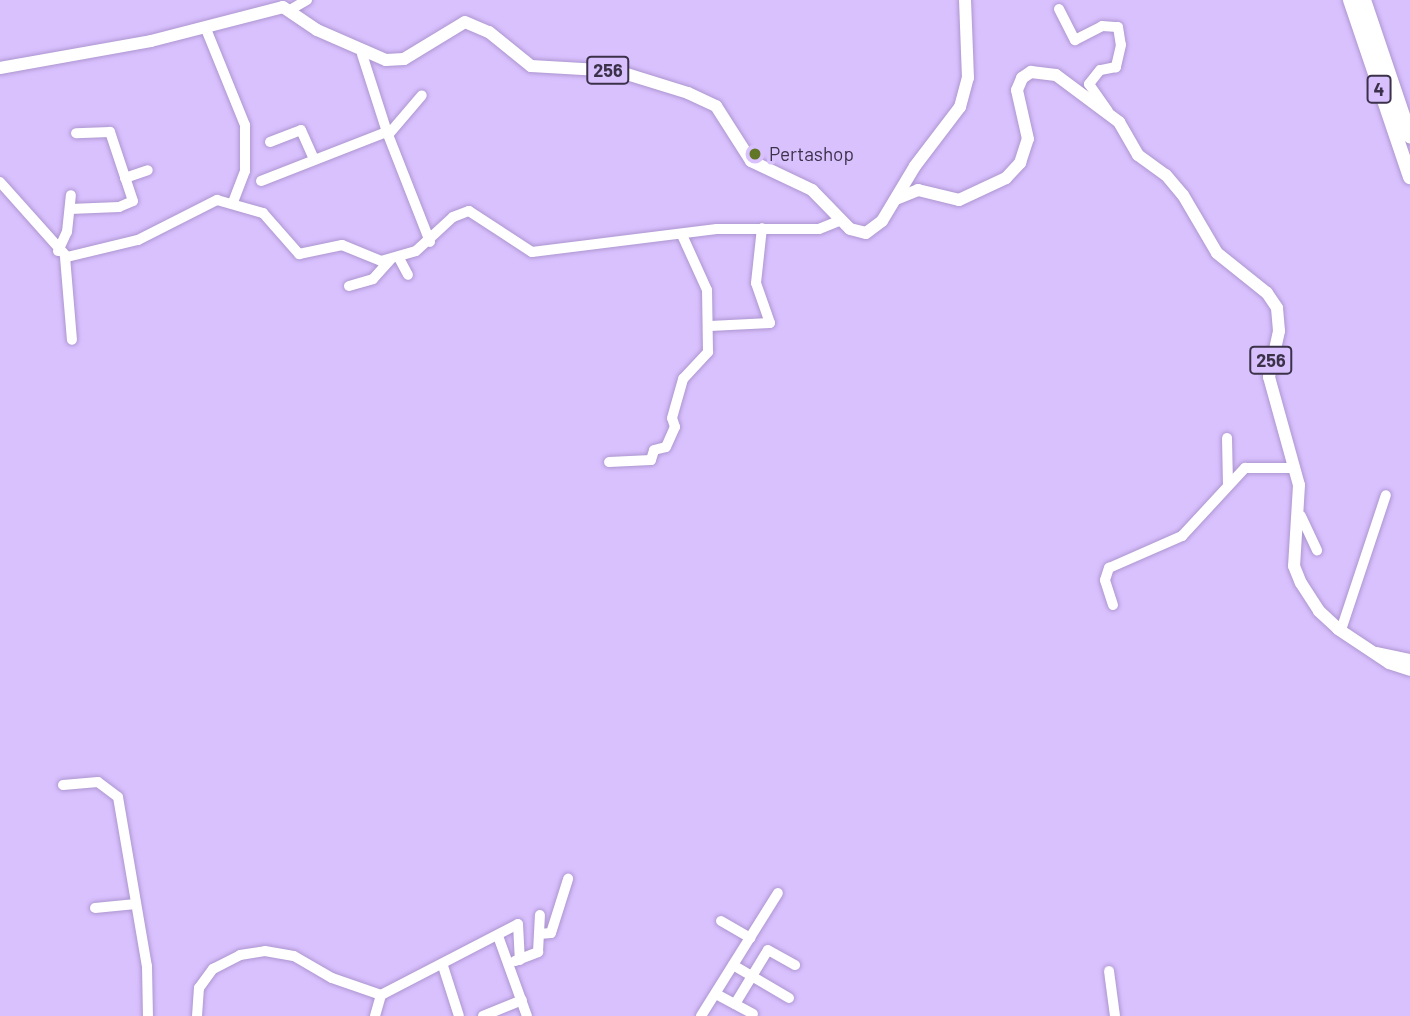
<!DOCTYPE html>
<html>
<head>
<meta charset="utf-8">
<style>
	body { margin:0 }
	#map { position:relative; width:1410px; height:1016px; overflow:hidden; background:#d9c1fe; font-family:Barlow,sans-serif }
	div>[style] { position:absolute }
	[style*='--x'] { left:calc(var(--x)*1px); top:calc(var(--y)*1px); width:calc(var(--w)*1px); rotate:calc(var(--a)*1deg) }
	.roads { filter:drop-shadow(0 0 2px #ad96d0) drop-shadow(0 0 2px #ad96d0) }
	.minor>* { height:10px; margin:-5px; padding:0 5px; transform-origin:5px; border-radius:5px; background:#fff }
	.major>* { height:12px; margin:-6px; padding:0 6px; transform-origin:6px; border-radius:6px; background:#fff }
	.highway>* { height:14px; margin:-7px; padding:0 7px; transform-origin:7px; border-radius:7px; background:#fff }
	.dots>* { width:19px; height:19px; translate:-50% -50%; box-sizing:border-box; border:4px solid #d9c1fe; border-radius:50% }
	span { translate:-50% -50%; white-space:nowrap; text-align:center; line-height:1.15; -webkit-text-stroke:7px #d9c1fe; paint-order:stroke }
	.shield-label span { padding:2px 5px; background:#d9c1fe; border:2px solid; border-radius:5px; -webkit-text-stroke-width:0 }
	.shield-label { font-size:18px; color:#3b324a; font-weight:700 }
	.poi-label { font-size:19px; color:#3b324a }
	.left { translate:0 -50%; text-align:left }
</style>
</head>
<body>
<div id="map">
	<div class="roads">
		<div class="minor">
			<i style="--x:1059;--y:9;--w:35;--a:63"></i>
			<i style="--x:1075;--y:40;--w:30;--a:-27"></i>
			<i style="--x:1102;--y:26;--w:16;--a:4"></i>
			<i style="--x:1118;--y:27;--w:18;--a:81"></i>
			<i style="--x:1121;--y:45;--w:23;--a:103"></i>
			<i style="--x:1116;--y:67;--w:16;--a:169"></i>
			<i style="--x:1100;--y:70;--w:18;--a:128"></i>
			<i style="--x:1089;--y:84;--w:33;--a:55"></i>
			<i style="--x:288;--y:11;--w:22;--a:-30"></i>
			<i style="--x:206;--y:29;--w:104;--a:67.9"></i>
			<i style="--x:245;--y:125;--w:46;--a:90"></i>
			<i style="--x:245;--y:171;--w:33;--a:111"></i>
			<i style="--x:387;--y:132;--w:118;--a:68.6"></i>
			<i style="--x:388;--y:135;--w:52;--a:-49.6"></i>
			<i style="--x:270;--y:142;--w:33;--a:-21"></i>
			<i style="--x:301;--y:130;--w:32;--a:66"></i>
			<i style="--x:125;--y:178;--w:24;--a:-19"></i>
			<i style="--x:261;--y:181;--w:135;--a:-21.3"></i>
			<i style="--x:387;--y:132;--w:82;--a:-107.8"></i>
			<i style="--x:0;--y:182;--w:101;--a:48.2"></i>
			<i style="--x:67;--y:257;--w:73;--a:-13.5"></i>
			<i style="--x:138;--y:240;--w:89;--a:-26.9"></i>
			<i style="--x:217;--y:200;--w:48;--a:15.8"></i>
			<i style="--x:263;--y:213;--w:55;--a:48.7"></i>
			<i style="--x:299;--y:254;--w:44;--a:-11.8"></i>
			<i style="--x:342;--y:245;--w:42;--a:22.3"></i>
			<i style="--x:381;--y:261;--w:36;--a:-16"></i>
			<i style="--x:416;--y:251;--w:50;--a:-42.6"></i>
			<i style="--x:453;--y:217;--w:17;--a:-21"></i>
			<i style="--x:469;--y:211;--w:75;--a:33.1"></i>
			<i style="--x:532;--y:252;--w:186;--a:-7.1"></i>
			<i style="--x:717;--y:229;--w:102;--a:0"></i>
			<i style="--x:819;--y:229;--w:24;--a:-22"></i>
			<i style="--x:70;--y:209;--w:49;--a:-2.3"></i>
			<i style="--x:119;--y:207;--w:15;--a:-23"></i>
			<i style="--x:133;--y:201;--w:73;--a:-108.4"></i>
			<i style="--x:110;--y:132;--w:34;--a:178"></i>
			<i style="--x:58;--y:251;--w:21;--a:-65"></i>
			<i style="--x:67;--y:232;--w:37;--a:-84"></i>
			<i style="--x:65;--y:257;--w:83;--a:85.2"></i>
			<i style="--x:399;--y:258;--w:19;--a:62"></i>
			<i style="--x:349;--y:286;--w:25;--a:-16"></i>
			<i style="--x:373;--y:279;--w:25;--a:-48"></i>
			<i style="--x:710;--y:326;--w:60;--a:-2.9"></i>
			<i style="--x:770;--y:323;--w:42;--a:-109.3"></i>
			<i style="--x:756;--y:283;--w:55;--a:-83.8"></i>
			<i style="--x:1227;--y:438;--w:47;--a:88.8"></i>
			<i style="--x:609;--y:462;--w:42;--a:-2.7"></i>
			<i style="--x:651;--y:460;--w:10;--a:-73"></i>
			<i style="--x:654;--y:450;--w:12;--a:-14"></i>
			<i style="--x:666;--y:447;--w:22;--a:-66"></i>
			<i style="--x:675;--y:427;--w:9;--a:-108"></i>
			<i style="--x:672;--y:418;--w:41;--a:-74.2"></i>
			<i style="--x:683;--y:379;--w:37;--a:-47"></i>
			<i style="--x:708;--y:352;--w:62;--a:-90.9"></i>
			<i style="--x:707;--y:290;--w:60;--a:-114.4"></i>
			<i style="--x:1301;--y:516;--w:38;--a:65"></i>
			<i style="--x:1113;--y:605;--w:26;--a:-108"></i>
			<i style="--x:1105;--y:580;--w:13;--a:-72"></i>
			<i style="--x:1109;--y:568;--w:80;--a:-23.7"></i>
			<i style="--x:1182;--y:536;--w:93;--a:-47.2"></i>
			<i style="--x:1245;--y:468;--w:50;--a:0"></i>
			<i style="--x:1341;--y:630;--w:142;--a:-71.6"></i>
			<i style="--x:63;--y:785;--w:35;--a:-5"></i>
			<i style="--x:98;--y:782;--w:25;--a:37"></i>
			<i style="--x:118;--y:797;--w:171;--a:80.3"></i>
			<i style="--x:147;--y:966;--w:50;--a:88.9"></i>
			<i style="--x:95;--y:908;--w:41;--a:-5.6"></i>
			<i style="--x:721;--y:921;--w:34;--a:30"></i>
			<i style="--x:539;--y:934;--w:12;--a:-5"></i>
			<i style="--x:551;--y:933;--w:57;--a:-72.5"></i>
			<i style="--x:498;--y:936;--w:85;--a:70.1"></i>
			<i style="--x:515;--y:961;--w:25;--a:-21"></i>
			<i style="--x:538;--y:952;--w:37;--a:-87"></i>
			<i style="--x:733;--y:965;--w:65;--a:30.5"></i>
			<i style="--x:443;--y:966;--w:52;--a:72.3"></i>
			<i style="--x:1109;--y:971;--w:45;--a:82.4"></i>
			<i style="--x:716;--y:994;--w:42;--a:28.4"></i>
			<i style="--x:381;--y:995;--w:154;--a:-27.4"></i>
			<i style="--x:518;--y:924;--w:36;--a:87"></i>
			<i style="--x:735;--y:1004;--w:63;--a:-58.6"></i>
			<i style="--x:768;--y:950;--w:31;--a:29"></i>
			<i style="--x:197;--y:1016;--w:28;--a:-86"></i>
			<i style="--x:199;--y:988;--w:24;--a:-54"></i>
			<i style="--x:213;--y:969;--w:30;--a:-27"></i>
			<i style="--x:240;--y:955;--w:25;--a:-9"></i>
			<i style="--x:265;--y:951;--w:29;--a:10"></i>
			<i style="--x:294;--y:956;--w:44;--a:30.1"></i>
			<i style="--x:332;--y:978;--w:52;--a:19.1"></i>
			<i style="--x:381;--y:995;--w:22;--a:106"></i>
			<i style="--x:483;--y:1016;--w:42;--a:-22.3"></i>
			<i style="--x:701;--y:1016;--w:145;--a:-58"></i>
		</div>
		<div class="major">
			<i style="--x:283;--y:7;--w:41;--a:34.1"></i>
			<i style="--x:317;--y:30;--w:75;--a:23.5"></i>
			<i style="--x:386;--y:60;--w:18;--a:-3"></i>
			<i style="--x:404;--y:59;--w:71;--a:-31.2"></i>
			<i style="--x:465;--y:22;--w:26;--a:23"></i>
			<i style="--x:489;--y:32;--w:54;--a:39"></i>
			<i style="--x:531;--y:66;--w:86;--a:3.3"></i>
			<i style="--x:617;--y:71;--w:74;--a:17.2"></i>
			<i style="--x:688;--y:93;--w:31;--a:25"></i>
			<i style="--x:716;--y:106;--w:65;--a:57.5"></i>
			<i style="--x:751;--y:161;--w:68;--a:25.4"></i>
			<i style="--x:812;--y:190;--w:54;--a:45.7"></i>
			<i style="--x:850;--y:229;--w:16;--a:14"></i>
			<i style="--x:866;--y:233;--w:20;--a:-37"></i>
			<i style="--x:882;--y:221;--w:64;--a:-59"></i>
			<i style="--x:915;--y:166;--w:74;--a:-52.7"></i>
			<i style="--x:960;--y:107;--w:30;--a:-75"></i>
			<i style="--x:968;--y:78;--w:78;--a:-92.2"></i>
			<i style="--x:0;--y:68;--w:153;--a:-10.1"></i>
			<i style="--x:151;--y:41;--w:136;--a:-14.4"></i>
			<i style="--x:896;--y:199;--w:24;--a:-22"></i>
			<i style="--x:918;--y:190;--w:42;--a:13.7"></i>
			<i style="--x:959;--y:200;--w:52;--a:-25.1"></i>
			<i style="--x:1006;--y:178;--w:21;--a:-47"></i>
			<i style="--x:1020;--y:163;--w:25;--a:-72"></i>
			<i style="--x:1028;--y:139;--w:50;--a:-102.7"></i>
			<i style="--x:1017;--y:90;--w:13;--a:-67"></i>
			<i style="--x:1022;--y:78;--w:11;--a:-34"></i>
			<i style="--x:1031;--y:72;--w:25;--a:7"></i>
			<i style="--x:1056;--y:75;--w:79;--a:36.7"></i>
			<i style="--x:1119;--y:122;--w:38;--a:60"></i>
			<i style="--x:1138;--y:155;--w:34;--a:36"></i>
			<i style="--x:1166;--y:175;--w:26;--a:50"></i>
			<i style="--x:1183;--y:195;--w:67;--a:59.6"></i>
			<i style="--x:1217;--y:253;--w:64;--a:38.7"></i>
			<i style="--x:1267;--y:293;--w:18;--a:56"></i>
			<i style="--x:1277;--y:308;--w:23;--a:85"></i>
			<i style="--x:1279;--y:331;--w:47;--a:102.3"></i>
			<i style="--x:1269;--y:377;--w:112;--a:74.5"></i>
			<i style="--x:1299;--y:485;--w:81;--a:93.5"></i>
			<i style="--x:1294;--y:566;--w:18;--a:68"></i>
			<i style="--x:1301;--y:583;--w:33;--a:57"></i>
			<i style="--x:1319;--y:611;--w:26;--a:43"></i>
			<i style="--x:1338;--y:629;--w:61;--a:33.7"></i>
			<i style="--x:1389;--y:663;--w:22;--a:18"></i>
			<i style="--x:1377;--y:653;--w:34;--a:12"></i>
		</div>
		<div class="highway">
			<i style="--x:1350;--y:0;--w:187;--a:71.3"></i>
			<i style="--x:1364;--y:0;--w:144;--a:71.3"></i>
		</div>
	</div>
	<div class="dots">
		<i style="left:755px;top:154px;background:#617626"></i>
	</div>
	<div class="shield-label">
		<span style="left:608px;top:70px">256</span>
		<span style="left:1379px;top:89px">4</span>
		<span style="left:1271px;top:360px">256</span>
	</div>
	<div class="poi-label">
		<span class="left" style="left:769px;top:154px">Pertashop</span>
	</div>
</div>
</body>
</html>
